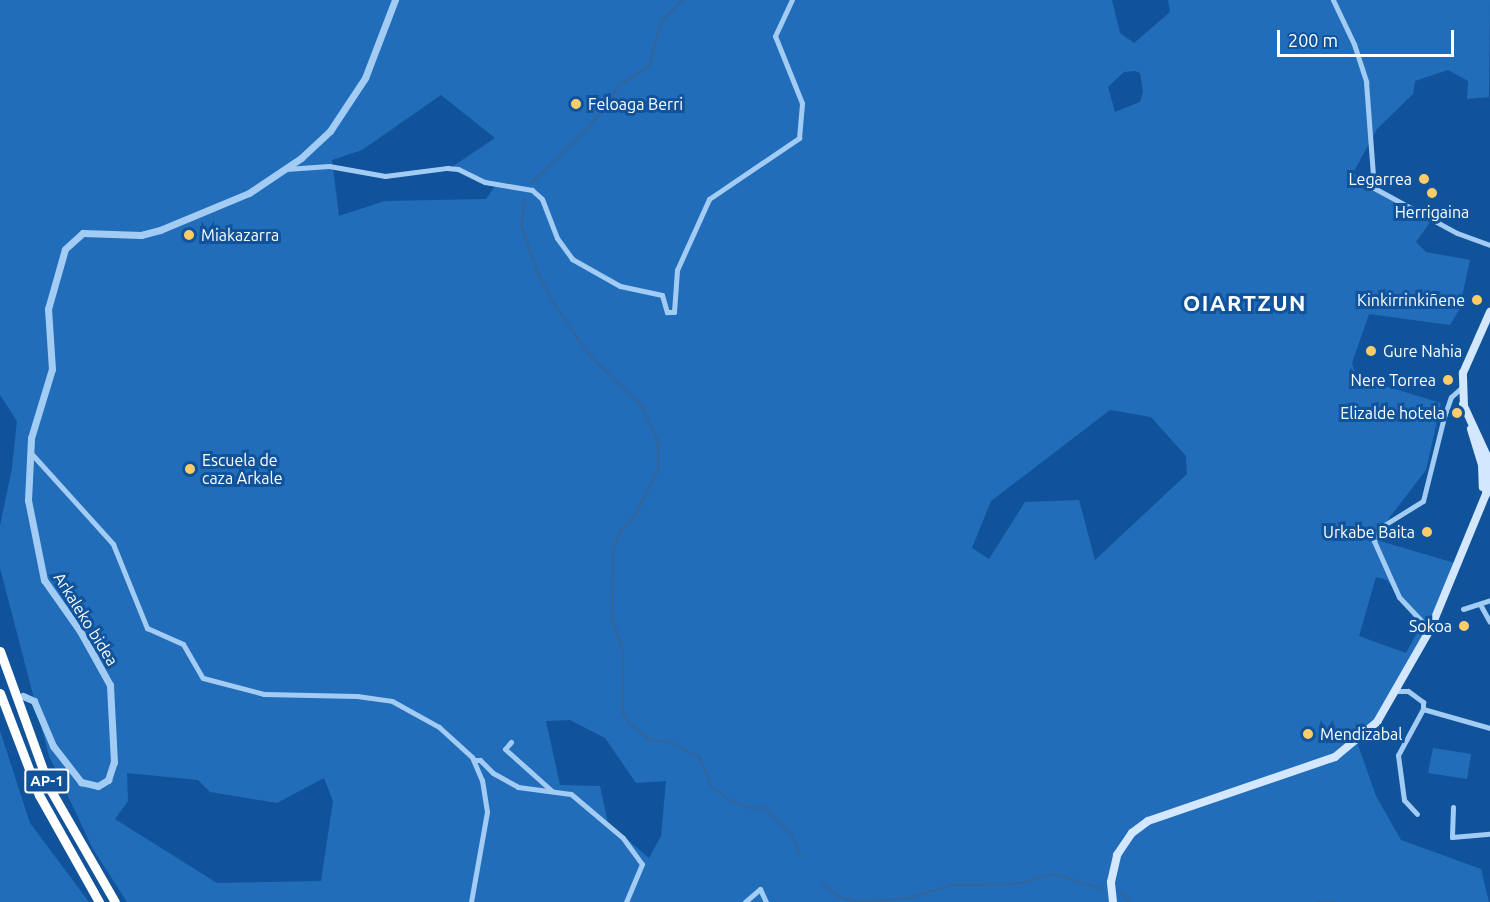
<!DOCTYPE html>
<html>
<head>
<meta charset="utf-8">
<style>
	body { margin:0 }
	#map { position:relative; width:1490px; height:902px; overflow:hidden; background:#10539b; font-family:Ubuntu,sans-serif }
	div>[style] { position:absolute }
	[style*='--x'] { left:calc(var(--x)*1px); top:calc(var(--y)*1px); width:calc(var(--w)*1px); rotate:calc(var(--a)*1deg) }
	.green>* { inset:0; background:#226dba }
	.stream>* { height:1.5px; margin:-0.75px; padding:0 0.75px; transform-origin:0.75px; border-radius:0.75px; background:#346599 }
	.minor>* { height:5px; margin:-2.5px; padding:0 2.5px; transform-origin:2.5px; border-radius:2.5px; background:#a3ccf5 }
	.tertiary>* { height:7px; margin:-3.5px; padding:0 3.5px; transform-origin:3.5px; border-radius:3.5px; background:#a3ccf5 }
	.secondary>* { height:8px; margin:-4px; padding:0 4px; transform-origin:4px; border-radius:4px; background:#d3e7fe }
	.motorway>* { height:9px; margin:-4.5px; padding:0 4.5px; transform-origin:4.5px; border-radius:4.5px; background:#fff }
	.dots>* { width:16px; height:16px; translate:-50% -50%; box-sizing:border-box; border:3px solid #10539b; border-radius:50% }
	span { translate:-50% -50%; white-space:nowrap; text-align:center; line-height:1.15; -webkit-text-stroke:6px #10539b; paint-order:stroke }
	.shield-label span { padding:2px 4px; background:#10539b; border:2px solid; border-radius:4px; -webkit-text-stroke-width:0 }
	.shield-label { font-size:15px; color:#fff; font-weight:700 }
	.poi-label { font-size:16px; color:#fff }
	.left { translate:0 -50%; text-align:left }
	.right { translate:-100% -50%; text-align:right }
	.street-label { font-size:16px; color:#fff }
	.district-label { font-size:22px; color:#fff; font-weight:700; letter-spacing:1.5px }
	.scale { position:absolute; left:1277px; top:30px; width:177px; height:27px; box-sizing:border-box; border:3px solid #fff; border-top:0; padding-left:8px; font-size:18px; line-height:21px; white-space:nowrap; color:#fff; -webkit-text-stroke:4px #10539b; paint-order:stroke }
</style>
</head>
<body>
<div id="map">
	<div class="green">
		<i style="clip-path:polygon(evenodd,0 0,1112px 0,1120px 33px,1134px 43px,1170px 12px,1168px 0,1490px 0,1489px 97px,1467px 99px,1468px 81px,1448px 70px,1415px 81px,1413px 94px,1377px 129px,1353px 173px,1433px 218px,1416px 242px,1426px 252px,1470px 260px,1459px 310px,1450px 325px,1369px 314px,1352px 363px,1356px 377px,1441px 403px,1426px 470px,1373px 539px,1458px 564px,1430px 630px,1358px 745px,1376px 796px,1401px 840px,1481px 869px,1489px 902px,127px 902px,93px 849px,49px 756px,0 568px,0 526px,12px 468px,17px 421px,0 395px,0 0,1135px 71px,1140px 73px,1143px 92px,1140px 102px,1115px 112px,1108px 87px,1124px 72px,1135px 71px,0 0,441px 95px,495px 138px,452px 167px,495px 186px,486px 199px,385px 201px,339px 216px,332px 160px,362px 150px,441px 95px,0 0,1110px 410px,1151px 417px,1186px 456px,1187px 474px,1095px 560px,1079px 500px,1025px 502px,989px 559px,972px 548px,991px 501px,1110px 410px,0 0,1376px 577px,1387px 580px,1420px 627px,1406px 653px,1359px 636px,1376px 577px,0 0,570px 720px,605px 738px,636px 783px,666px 781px,661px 836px,649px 858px,608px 823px,600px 786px,560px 785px,546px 721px,570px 720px,0 0,127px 773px,198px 780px,210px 792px,277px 803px,324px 778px,333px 801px,321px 881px,217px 883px,115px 819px,128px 801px,127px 773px)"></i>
		<i style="clip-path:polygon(0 731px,30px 823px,89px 902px,0 902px)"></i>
		<i style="clip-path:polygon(1433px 748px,1471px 754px,1467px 779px,1428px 773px)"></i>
	</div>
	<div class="stream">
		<i style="--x:531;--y:183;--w:73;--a:-43.3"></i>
		<i style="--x:584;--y:133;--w:44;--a:-50.5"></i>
		<i style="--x:612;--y:99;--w:14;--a:-65"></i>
		<i style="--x:618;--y:86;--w:36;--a:-32"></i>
		<i style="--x:649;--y:67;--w:47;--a:-75.1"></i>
		<i style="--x:661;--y:22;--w:31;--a:-45"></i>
		<i style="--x:525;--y:199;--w:27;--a:96"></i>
		<i style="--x:522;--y:226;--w:52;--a:70.9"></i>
		<i style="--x:539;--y:275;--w:32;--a:62"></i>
		<i style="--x:554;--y:303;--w:60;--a:55.8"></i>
		<i style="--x:588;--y:353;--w:77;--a:44.5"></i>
		<i style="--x:643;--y:407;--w:36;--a:66"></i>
		<i style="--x:658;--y:440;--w:29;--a:88"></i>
		<i style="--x:659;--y:469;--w:51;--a:116.6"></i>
		<i style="--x:636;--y:515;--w:24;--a:132"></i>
		<i style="--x:620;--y:533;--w:20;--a:108"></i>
		<i style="--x:614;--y:552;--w:65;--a:91.8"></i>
		<i style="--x:612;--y:617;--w:36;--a:71"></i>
		<i style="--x:624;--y:651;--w:61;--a:90.9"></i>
		<i style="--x:623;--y:712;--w:13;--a:61"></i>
		<i style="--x:629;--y:723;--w:26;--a:39"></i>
		<i style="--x:649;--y:739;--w:25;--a:11"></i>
		<i style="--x:674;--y:744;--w:29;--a:27"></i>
		<i style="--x:700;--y:757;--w:32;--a:68"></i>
		<i style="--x:712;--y:787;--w:24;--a:35"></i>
		<i style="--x:732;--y:801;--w:18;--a:22"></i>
		<i style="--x:749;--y:808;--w:16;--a:0"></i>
		<i style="--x:765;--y:808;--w:38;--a:45"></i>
		<i style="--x:792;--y:835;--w:23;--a:67"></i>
		<i style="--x:822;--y:883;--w:22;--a:39"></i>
		<i style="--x:839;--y:897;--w:22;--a:13"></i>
		<i style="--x:860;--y:902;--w:49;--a:-4.7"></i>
		<i style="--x:909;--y:898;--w:45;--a:-16.8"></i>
		<i style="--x:952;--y:885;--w:65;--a:-0.9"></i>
		<i style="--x:1017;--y:884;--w:39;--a:-15"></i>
		<i style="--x:1055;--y:874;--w:50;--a:17.4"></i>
		<i style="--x:1121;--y:893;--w:12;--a:48"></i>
		<i style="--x:1317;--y:902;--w:17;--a:0"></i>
	</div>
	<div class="minor">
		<i style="--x:1333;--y:0;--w:49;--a:64.5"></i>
		<i style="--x:1354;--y:44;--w:40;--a:72"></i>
		<i style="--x:1366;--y:82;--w:106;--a:85.7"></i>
		<i style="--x:1374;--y:188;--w:94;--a:28.5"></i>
		<i style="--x:1457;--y:233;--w:35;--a:20"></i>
		<i style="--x:286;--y:169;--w:43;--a:-4"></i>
		<i style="--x:329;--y:166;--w:57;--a:10.1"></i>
		<i style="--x:385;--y:176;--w:63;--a:-7.4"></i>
		<i style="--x:447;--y:168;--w:11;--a:5"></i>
		<i style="--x:458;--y:169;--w:30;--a:26"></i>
		<i style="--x:485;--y:182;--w:48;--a:9.7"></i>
		<i style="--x:532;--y:190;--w:13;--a:42"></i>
		<i style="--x:542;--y:199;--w:42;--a:69"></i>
		<i style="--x:557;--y:238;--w:26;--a:54"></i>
		<i style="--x:572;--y:259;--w:55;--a:29.4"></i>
		<i style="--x:620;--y:286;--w:43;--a:12.1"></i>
		<i style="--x:662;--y:295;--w:18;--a:74"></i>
		<i style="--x:667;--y:312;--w:7;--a:0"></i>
		<i style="--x:674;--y:312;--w:42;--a:-85.9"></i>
		<i style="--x:677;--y:270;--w:78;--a:-65.7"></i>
		<i style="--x:709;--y:199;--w:109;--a:-34.1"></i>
		<i style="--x:799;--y:138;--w:35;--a:-85"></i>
		<i style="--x:802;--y:103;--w:72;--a:-111.9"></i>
		<i style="--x:775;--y:36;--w:40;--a:-65"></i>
		<i style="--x:30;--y:452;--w:124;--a:47.9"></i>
		<i style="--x:113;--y:544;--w:91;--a:68"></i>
		<i style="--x:147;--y:628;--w:39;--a:24"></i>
		<i style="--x:183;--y:644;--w:39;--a:60"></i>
		<i style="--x:203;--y:678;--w:63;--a:14.7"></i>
		<i style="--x:264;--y:694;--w:93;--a:1.2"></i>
		<i style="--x:357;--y:696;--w:35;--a:8"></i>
		<i style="--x:392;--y:701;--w:54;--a:29"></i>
		<i style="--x:439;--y:727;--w:45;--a:42.3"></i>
		<i style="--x:472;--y:757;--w:25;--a:67"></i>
		<i style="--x:482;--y:780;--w:32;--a:81"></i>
		<i style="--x:487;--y:812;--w:91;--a:100.1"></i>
		<i style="--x:1481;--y:606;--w:18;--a:61"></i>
		<i style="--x:1463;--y:609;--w:28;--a:-18"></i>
		<i style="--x:1430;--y:630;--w:45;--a:-133.2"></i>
		<i style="--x:1399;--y:597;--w:61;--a:-114.1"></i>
		<i style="--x:1374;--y:541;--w:16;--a:-63"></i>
		<i style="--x:1381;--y:527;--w:49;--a:-31.8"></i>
		<i style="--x:1423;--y:501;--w:87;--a:-76"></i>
		<i style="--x:1444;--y:417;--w:21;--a:-71"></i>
		<i style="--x:1451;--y:397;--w:13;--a:-42"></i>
		<i style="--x:1396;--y:691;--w:12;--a:0"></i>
		<i style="--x:1408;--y:691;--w:19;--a:36"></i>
		<i style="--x:1423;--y:702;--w:7;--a:90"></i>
		<i style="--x:1423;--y:709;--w:52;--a:118.5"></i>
		<i style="--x:1398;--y:755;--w:45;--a:82.4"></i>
		<i style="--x:1404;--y:800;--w:19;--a:47"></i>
		<i style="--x:1423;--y:709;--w:70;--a:15.8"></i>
		<i style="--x:511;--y:742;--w:9;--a:131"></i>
		<i style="--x:505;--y:749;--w:63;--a:41.8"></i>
		<i style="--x:475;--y:760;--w:5;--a:0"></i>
		<i style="--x:480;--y:760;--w:18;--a:45"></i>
		<i style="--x:493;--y:773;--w:29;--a:29"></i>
		<i style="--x:518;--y:787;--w:53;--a:7.5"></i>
		<i style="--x:571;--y:794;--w:68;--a:40.2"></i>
		<i style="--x:623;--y:838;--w:32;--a:54"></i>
		<i style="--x:642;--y:864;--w:41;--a:112.8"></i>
		<i style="--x:1453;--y:807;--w:30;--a:92"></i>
		<i style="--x:1452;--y:837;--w:38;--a:-5"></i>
		<i style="--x:745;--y:902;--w:20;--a:-41"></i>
		<i style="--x:760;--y:889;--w:14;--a:65"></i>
	</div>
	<div class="tertiary">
		<i style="--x:23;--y:696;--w:12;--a:24"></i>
		<i style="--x:34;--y:701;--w:49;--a:67.1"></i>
		<i style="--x:53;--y:746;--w:46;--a:52.1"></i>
		<i style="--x:81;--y:782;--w:17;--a:13"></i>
		<i style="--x:98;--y:786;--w:12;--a:-31"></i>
		<i style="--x:108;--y:780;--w:19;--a:-72"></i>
		<i style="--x:114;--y:762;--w:77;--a:-93"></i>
		<i style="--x:110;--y:685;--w:62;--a:-119.1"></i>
		<i style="--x:80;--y:631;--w:62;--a:-125.2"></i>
		<i style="--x:44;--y:580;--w:82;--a:-101.3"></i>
		<i style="--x:28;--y:500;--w:62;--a:-87.2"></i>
		<i style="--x:31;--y:438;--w:72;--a:-73.1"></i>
		<i style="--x:52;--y:369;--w:60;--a:-93.8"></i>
		<i style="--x:48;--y:309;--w:62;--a:-74.2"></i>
		<i style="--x:65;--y:249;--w:24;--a:-42"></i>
		<i style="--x:83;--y:233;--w:58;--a:2"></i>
		<i style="--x:141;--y:235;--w:20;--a:-15"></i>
		<i style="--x:160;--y:230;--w:96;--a:-22.6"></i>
		<i style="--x:249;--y:193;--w:63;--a:-33.9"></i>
		<i style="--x:301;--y:158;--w:40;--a:-43"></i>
		<i style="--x:330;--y:131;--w:64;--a:-56.6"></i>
		<i style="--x:365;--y:78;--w:84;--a:-69"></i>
	</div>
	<div class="secondary">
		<i style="--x:1464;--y:406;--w:33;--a:-92"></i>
		<i style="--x:1463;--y:373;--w:67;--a:-66.1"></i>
		<i style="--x:1471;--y:429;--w:37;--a:73"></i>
		<i style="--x:1482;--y:464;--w:23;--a:88"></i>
		<i style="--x:1113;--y:902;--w:20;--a:-96"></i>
		<i style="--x:1111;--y:882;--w:28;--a:-77"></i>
		<i style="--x:1117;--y:855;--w:27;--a:-56"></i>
		<i style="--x:1132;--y:833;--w:20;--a:-37"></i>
		<i style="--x:1148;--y:821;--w:198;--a:-18.9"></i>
		<i style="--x:1335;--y:757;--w:55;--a:-39.8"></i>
		<i style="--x:1377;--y:722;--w:106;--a:-60.1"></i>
		<i style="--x:1430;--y:630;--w:147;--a:-67.6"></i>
		<i style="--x:1486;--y:494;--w:38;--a:-88"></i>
		<i style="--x:1487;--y:456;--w:57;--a:-114.8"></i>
	</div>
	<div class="motorway">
		<i style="--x:0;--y:651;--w:147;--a:70.1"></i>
		<i style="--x:50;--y:789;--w:130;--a:60.1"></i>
		<i style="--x:0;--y:693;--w:109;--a:69.1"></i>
		<i style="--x:39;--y:795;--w:123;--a:60.7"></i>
	</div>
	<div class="dots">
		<i style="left:576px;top:104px;background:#ffcd67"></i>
		<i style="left:1424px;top:179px;background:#ffcd67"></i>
		<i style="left:1432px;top:193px;background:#ffcd67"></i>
		<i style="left:189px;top:235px;background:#ffcd67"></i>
		<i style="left:1477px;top:300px;background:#ffcd67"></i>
		<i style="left:1371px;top:351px;background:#ffcd67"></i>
		<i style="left:1448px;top:380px;background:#ffcd67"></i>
		<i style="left:1457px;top:413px;background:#ffcd67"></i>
		<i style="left:190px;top:469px;background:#ffcd67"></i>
		<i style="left:1427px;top:532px;background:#ffcd67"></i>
		<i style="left:1464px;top:626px;background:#ffcd67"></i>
		<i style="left:1308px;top:734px;background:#ffcd67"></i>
	</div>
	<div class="shield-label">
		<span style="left:47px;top:781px">AP-1</span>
	</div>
	<div class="poi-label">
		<span class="left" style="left:588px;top:104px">Feloaga Berri</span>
		<span class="right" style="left:1412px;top:179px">Legarrea</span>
		<span style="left:1432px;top:212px">Herrigaina</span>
		<span class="left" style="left:201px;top:235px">Miakazarra</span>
		<span class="right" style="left:1465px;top:300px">Kinkirrinkiñene</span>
		<span class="left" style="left:1383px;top:351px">Gure Nahia</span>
		<span class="right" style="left:1436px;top:380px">Nere Torrea</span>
		<span class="right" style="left:1445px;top:413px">Elizalde hotela</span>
		<span class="left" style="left:202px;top:469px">Escuela de<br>caza Arkale</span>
		<span class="right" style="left:1415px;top:532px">Urkabe Baita</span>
		<span class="right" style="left:1452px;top:626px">Sokoa</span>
		<span class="left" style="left:1320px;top:734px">Mendizabal</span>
	</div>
	<div class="street-label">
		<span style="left:86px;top:619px;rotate:58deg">Arkaleko bidea</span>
	</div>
	<div class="district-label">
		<span style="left:1245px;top:303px">OIARTZUN</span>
	</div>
	<div class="scale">200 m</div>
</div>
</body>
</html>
